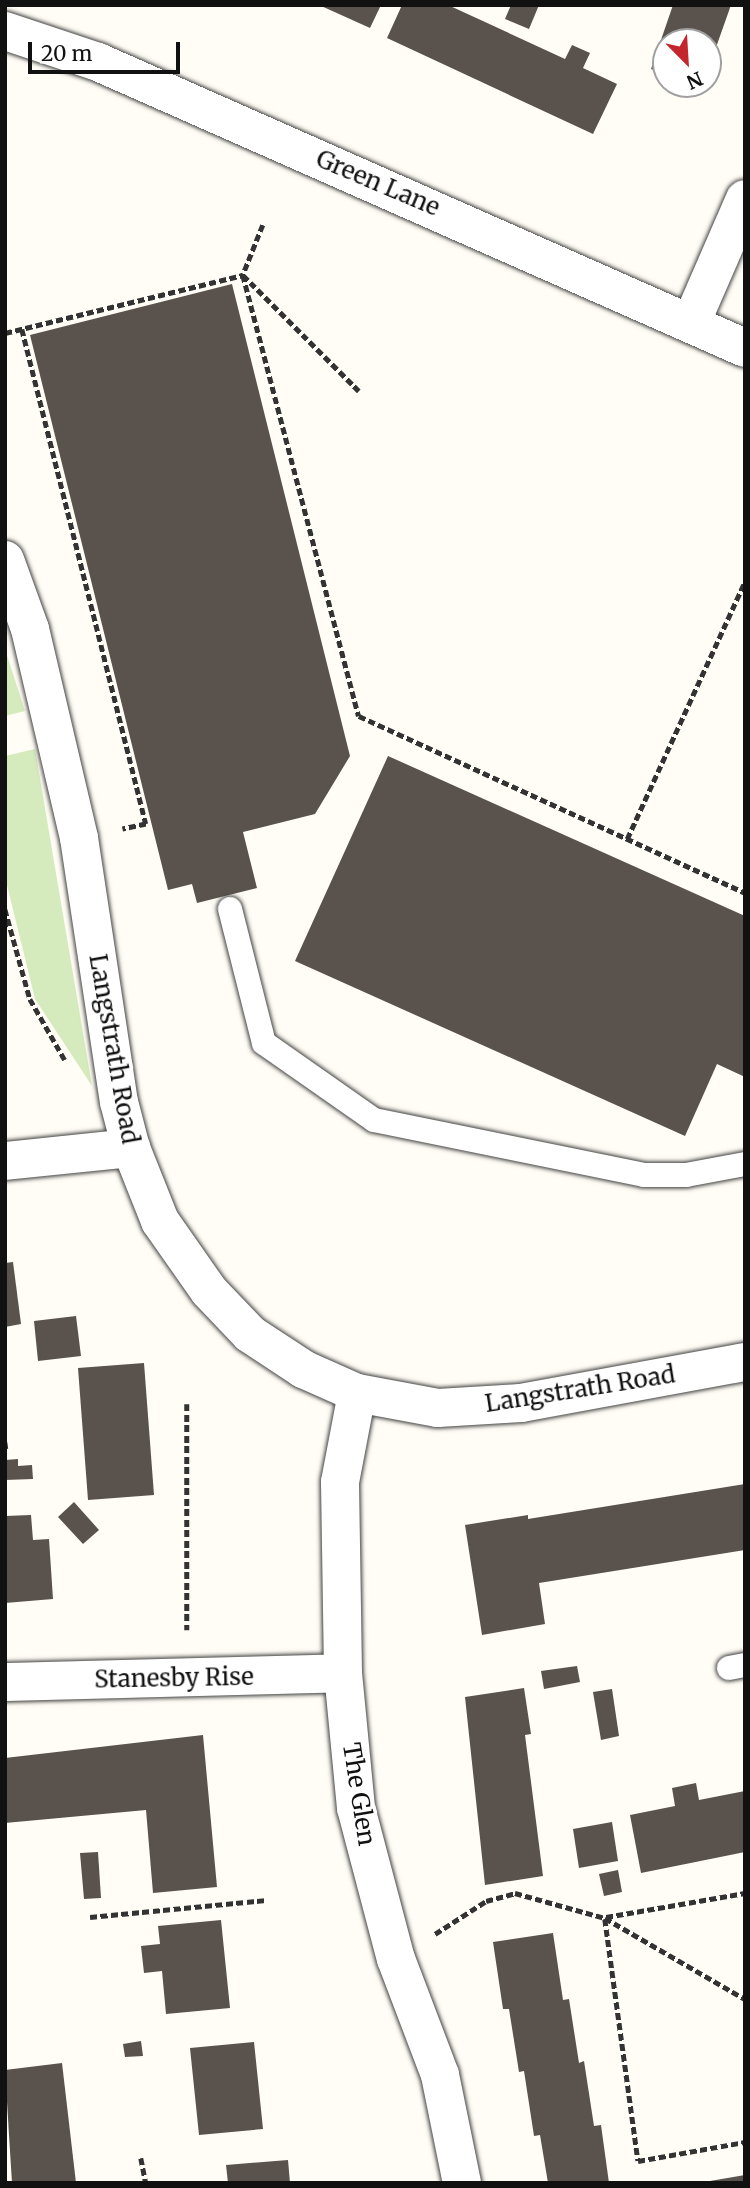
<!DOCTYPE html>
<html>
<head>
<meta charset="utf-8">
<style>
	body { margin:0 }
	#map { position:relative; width:750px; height:2188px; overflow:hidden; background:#fffdf5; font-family:Merriweather,serif }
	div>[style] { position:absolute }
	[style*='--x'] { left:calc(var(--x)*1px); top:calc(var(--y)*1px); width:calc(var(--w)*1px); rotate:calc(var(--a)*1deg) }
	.green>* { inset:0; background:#d5ebbd }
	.building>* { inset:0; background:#5a524d }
	.path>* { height:4.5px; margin-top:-2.25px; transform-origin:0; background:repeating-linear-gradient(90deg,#333 0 7px,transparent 0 10.5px) }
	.roads { filter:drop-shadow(0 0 2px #444) drop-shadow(0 0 2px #444) }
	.service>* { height:24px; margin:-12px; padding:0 12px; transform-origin:12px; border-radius:12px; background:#fff }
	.minor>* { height:38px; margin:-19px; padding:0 19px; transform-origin:19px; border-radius:19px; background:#fff }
	.tertiary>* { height:38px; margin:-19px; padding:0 19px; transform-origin:19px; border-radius:19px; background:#fff }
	span { translate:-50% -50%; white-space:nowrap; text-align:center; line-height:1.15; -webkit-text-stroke:7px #fff; paint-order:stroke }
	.street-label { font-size:24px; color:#111 }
	.frame { position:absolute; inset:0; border:7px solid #111; pointer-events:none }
	.north { position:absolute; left:652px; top:28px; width:70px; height:70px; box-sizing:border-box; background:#fff; border:2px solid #a0a0a0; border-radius:50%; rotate:156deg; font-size:19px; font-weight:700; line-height:28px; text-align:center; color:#111 }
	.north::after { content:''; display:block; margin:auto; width:24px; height:32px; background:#c4262e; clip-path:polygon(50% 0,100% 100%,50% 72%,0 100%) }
	.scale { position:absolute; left:28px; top:42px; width:152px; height:32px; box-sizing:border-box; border:4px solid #111; border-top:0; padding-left:9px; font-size:21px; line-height:24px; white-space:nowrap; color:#111; -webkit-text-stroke:5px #fff; paint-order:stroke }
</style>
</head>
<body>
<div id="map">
	<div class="green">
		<i style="clip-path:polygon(5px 649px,25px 711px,5px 716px)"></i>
		<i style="clip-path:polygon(35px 749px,92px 1086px,35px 999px,5px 877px,5px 756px)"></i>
	</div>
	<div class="building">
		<i style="clip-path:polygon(319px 5px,381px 5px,370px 28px)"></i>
		<i style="clip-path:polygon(402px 5px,448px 5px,565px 59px,572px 45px,590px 53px,583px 68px,617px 84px,593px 134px,387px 38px)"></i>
		<i style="clip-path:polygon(511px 5px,539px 5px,529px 29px,505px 19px)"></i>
		<i style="clip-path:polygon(673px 5px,731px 5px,708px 70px,708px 42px,666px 42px,666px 74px,651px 69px)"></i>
		<i style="clip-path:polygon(232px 284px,350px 756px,315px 814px,243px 832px,257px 888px,197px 903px,192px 884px,168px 890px,30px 335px)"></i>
		<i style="clip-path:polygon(388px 756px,745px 916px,745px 1077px,717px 1064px,685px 1136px,295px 961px)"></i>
		<i style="clip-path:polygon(13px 1262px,21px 1324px,5px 1327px,5px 1263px)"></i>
		<i style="clip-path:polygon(76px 1316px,81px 1356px,38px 1361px,34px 1321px)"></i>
		<i style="clip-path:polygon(144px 1363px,154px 1495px,88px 1500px,78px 1368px)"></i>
		<i style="clip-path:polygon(18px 1459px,18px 1466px,32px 1465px,33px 1479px,5px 1480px,5px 1460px)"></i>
		<i style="clip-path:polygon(745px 1484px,745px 1550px,539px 1583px,545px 1624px,482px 1635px,465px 1525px,528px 1515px,528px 1519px)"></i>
		<i style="clip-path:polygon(74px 1502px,99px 1530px,83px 1544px,58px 1517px)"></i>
		<i style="clip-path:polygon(31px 1515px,33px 1540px,49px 1539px,53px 1599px,5px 1603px,5px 1516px)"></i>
		<i style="clip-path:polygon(577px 1666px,580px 1682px,544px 1689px,541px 1671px)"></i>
		<i style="clip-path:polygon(524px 1688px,531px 1734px,525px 1735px,543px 1876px,485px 1885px,465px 1697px)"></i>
		<i style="clip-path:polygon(612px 1689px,619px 1736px,601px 1740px,593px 1692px)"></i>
		<i style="clip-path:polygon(203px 1735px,217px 1887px,153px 1893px,146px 1810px,5px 1823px,5px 1758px)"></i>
		<i style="clip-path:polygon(696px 1783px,699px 1800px,745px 1791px,745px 1852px,641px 1873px,630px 1815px,675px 1806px,672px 1788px)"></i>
		<i style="clip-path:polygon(612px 1822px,618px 1861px,579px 1868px,573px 1829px)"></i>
		<i style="clip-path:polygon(98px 1852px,101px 1898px,84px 1899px,80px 1853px)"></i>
		<i style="clip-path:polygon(618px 1870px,622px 1892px,604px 1896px,599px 1874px)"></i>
		<i style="clip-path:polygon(221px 1920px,230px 2008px,166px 2014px,162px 1971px,144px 1973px,141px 1946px,160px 1944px,158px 1926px)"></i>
		<i style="clip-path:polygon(553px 1933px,563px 2000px,569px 1999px,579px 2063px,584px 2061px,594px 2126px,601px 2125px,609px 2183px,548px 2183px,540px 2135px,534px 2136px,524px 2071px,519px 2072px,509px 2009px,503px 2009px,493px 1942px)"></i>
		<i style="clip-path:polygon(141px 2041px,143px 2056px,125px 2057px,123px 2044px)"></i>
		<i style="clip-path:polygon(254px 2042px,263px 2129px,199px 2135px,190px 2048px)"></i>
		<i style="clip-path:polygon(62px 2063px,76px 2183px,12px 2183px,5px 2070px)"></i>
		<i style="clip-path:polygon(288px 2160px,290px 2183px,228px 2183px,226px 2165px)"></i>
		<i style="clip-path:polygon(745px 2175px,745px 2183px,710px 2183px,710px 2181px)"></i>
	</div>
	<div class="path">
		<i style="--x:263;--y:225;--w:54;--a:111.8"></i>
		<i style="--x:243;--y:275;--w:456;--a:75.3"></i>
		<i style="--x:359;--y:716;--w:425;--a:24.6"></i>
		<i style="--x:22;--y:329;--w:510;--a:75.94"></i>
		<i style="--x:146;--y:824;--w:24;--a:168"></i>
		<i style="--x:5;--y:333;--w:245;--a:-13.7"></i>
		<i style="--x:243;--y:275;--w:164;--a:45"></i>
		<i style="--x:627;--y:839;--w:284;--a:-65.4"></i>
		<i style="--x:5;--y:909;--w:93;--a:74.5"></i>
		<i style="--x:30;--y:999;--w:70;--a:60.2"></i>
		<i style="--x:187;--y:1404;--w:226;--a:90"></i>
		<i style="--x:5;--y:1442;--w:7;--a:82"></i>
		<i style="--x:90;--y:1917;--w:176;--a:-5.5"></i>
		<i style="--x:606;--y:1917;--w:141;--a:-9.8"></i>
		<i style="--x:605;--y:1919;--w:244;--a:82.2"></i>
		<i style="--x:638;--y:2161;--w:109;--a:-10.1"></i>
		<i style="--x:435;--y:1934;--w:61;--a:-32.9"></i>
		<i style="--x:486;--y:1901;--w:30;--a:-15"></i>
		<i style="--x:515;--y:1893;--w:93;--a:15.5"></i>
		<i style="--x:605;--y:1918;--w:162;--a:30.1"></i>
		<i style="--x:141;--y:2158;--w:25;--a:79"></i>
	</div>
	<div class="roads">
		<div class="service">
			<i style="--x:230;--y:909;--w:138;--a:75.8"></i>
			<i style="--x:264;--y:1043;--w:134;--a:35"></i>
			<i style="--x:374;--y:1120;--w:276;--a:11.5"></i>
			<i style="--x:644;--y:1175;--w:42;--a:0"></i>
			<i style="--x:686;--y:1175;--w:60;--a:-10.6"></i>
			<i style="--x:729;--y:1668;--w:16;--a:-11"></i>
		</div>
		<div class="minor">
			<i style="--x:691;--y:323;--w:135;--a:-66.5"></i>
			<i style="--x:5;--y:560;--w:73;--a:70.1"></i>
			<i style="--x:30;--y:629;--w:215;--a:76.8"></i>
			<i style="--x:79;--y:838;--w:267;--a:81.4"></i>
			<i style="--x:119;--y:1102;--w:48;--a:75.4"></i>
			<i style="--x:131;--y:1148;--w:79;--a:68.3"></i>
			<i style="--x:160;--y:1221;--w:85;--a:55"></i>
			<i style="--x:209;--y:1291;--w:59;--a:46.4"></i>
			<i style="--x:250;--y:1334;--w:64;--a:33.4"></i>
			<i style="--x:303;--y:1369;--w:59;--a:24"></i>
			<i style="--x:357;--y:1393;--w:82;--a:10.5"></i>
			<i style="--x:438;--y:1408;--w:83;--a:-3.4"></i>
			<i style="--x:521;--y:1403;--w:228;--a:-10.4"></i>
			<i style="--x:5;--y:1161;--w:127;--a:-5.9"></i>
			<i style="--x:357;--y:1393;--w:91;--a:100.8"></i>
			<i style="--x:340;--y:1482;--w:191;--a:89.1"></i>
			<i style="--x:343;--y:1673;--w:136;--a:84.5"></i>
			<i style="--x:356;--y:1808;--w:156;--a:75.2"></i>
			<i style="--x:396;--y:1959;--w:124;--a:69.2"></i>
			<i style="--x:440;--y:2075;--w:110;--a:78.5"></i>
			<i style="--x:5;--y:1682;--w:338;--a:-1.5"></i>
		</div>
		<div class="tertiary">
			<i style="--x:5;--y:31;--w:98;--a:18.4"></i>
			<i style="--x:98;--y:62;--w:707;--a:23.85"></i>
		</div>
	</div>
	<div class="street-label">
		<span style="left:378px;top:183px;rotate:23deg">Green Lane</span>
		<span style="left:114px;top:1049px;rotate:80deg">Langstrath Road</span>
		<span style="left:580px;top:1389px;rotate:-9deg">Langstrath Road</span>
		<span style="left:174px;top:1678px;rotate:-1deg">Stanesby Rise</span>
		<span style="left:359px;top:1794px;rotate:81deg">The Glen</span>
	</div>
	<div class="frame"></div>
	<div class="north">N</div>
	<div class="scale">20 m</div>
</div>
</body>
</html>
